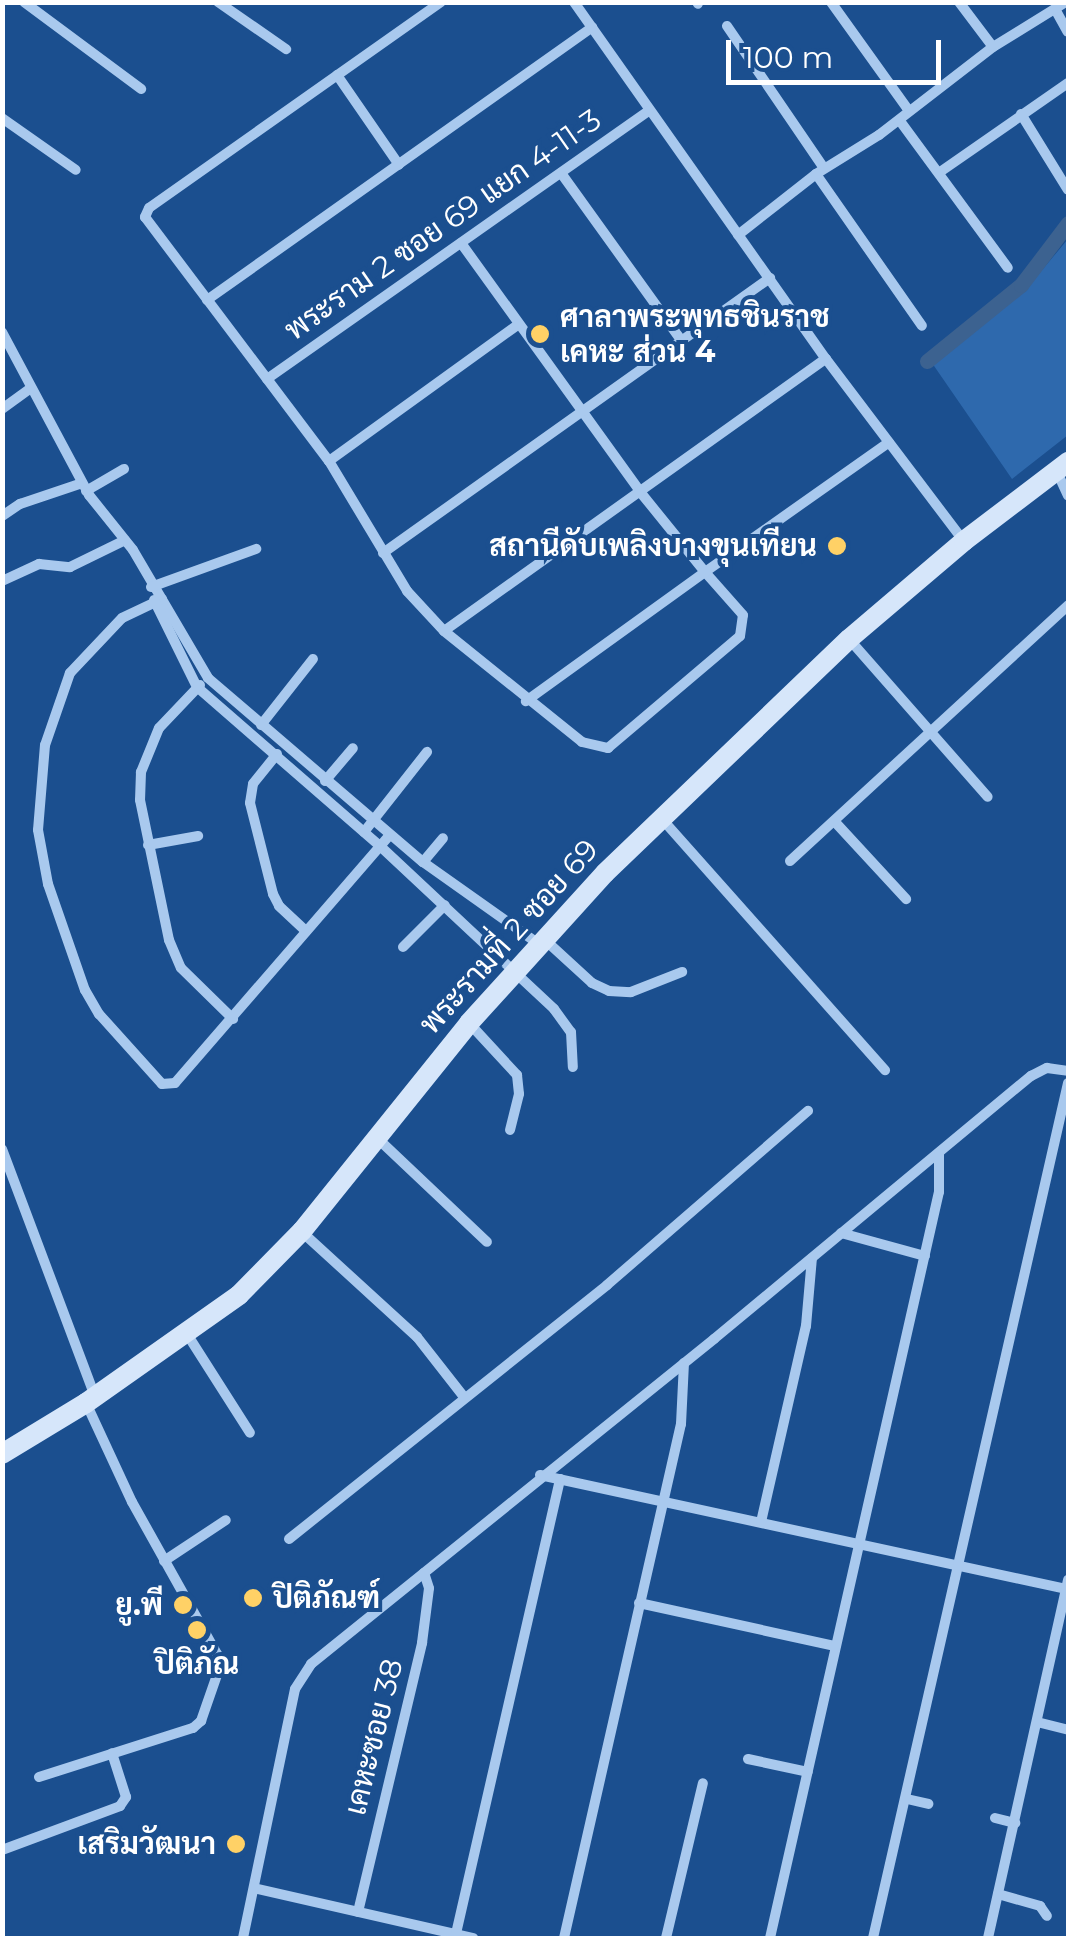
<!DOCTYPE html>
<html>
<head>
<meta charset="utf-8">
<style>
	body { margin:0 }
	#map { position:relative; width:1071px; height:1941px; overflow:hidden; background:#1b4f8f; font-family:Montserrat,Sarabun,sans-serif }
	div>[style] { position:absolute }
	[style*='--x'] { left:calc(var(--x)*1px); top:calc(var(--y)*1px); width:calc(var(--w)*1px); rotate:calc(var(--a)*1deg) }
	.green>* { inset:0; background:#2e69ad }
	.canal>* { height:15px; margin:-7.5px; padding:0 7.5px; transform-origin:7.5px; border-radius:7.5px; background:#3c6290 }
	.street>* { height:10px; margin:-5px; padding:0 5px; transform-origin:5px; border-radius:5px; background:#a9c9ee }
	.secondary>* { height:20px; margin:-10px; padding:0 10px; transform-origin:10px; border-radius:10px; background:#d6e6fa }
	.dots>* { width:28px; height:28px; translate:-50% -50%; box-sizing:border-box; border:5px solid #1b4f8f; border-radius:50% }
	span { translate:-50% -50%; white-space:nowrap; text-align:center; line-height:1.15; -webkit-text-stroke:8px #1b4f8f; paint-order:stroke }
	.street-label { font-size:30px; color:#fff }
	.poi-label { font-size:30px; color:#fff; font-weight:700 }
	.left { translate:0 -50%; text-align:left }
	.right { translate:-100% -50%; text-align:right }
	.frame { position:absolute; inset:0; border:5px solid #fff; pointer-events:none }
	.scale { position:absolute; left:726px; top:40px; width:215px; height:45px; box-sizing:border-box; border:5px solid #fff; border-top:0; padding-left:12px; font-size:30px; line-height:35px; white-space:nowrap; color:#fff; -webkit-text-stroke:8px #1b4f8f; paint-order:stroke }
</style>
</head>
<body>
<div id="map">
	<div class="green">
		<i style="clip-path:polygon(1068px 239px,1068px 435px,1012px 479px,932px 363px,1027px 288px)"></i>
	</div>
	<div class="canal">
		<i style="--x:927;--y:361;--w:121;--a:-39"></i>
		<i style="--x:1021;--y:285;--w:78;--a:-52.8"></i>
	</div>
	<div class="street">
		<i style="--x:24;--y:2;--w:146;--a:36.6"></i>
		<i style="--x:218;--y:2;--w:83;--a:34.7"></i>
		<i style="--x:441;--y:2;--w:357;--a:144.8"></i>
		<i style="--x:149;--y:208;--w:10;--a:114"></i>
		<i style="--x:145;--y:217;--w:306;--a:53"></i>
		<i style="--x:329;--y:461;--w:152;--a:59"></i>
		<i style="--x:407;--y:591;--w:54;--a:47.2"></i>
		<i style="--x:444;--y:631;--w:177;--a:38.8"></i>
		<i style="--x:582;--y:742;--w:27;--a:13"></i>
		<i style="--x:608;--y:748;--w:173;--a:-40.3"></i>
		<i style="--x:740;--y:636;--w:21;--a:-82"></i>
		<i style="--x:743;--y:615;--w:57;--a:-131.5"></i>
		<i style="--x:705;--y:572;--w:225;--a:-35.2"></i>
		<i style="--x:574;--y:2;--w:437;--a:54.8"></i>
		<i style="--x:826;--y:359;--w:227;--a:52.9"></i>
		<i style="--x:697;--y:2;--w:2;--a:63"></i>
		<i style="--x:831;--y:2;--w:134;--a:54.4"></i>
		<i style="--x:959;--y:2;--w:56;--a:52.9"></i>
		<i style="--x:1055;--y:9;--w:26;--a:61"></i>
		<i style="--x:727;--y:26;--w:172;--a:55.7"></i>
		<i style="--x:337;--y:75;--w:109;--a:55.4"></i>
		<i style="--x:1021;--y:114;--w:89;--a:58.3"></i>
		<i style="--x:2;--y:118;--w:90;--a:35.1"></i>
		<i style="--x:900;--y:121;--w:182;--a:53.7"></i>
		<i style="--x:940;--y:172;--w:156;--a:-34.8"></i>
		<i style="--x:561;--y:173;--w:206;--a:54.3"></i>
		<i style="--x:816;--y:174;--w:185;--a:55.1"></i>
		<i style="--x:738;--y:235;--w:99;--a:-38"></i>
		<i style="--x:816;--y:174;--w:74;--a:-31.8"></i>
		<i style="--x:879;--y:135;--w:144;--a:-37.7"></i>
		<i style="--x:993;--y:47;--w:86;--a:-31.7"></i>
		<i style="--x:461;--y:243;--w:308;--a:54.2"></i>
		<i style="--x:641;--y:493;--w:102;--a:51"></i>
		<i style="--x:705;--y:572;--w:221;--a:144.2"></i>
		<i style="--x:207;--y:300;--w:472;--a:-35.3"></i>
		<i style="--x:2;--y:332;--w:185;--a:61.9"></i>
		<i style="--x:89;--y:495;--w:70;--a:51.3"></i>
		<i style="--x:133;--y:550;--w:148;--a:59.6"></i>
		<i style="--x:208;--y:678;--w:283;--a:40.6"></i>
		<i style="--x:423;--y:862;--w:142;--a:35.3"></i>
		<i style="--x:267;--y:379;--w:466;--a:-35.1"></i>
		<i style="--x:2;--y:409;--w:34;--a:-36"></i>
		<i style="--x:329;--y:461;--w:234;--a:-35.8"></i>
		<i style="--x:1057;--y:472;--w:26;--a:65"></i>
		<i style="--x:86;--y:491;--w:44;--a:-30.1"></i>
		<i style="--x:2;--y:516;--w:22;--a:-34"></i>
		<i style="--x:20;--y:504;--w:65;--a:-18.7"></i>
		<i style="--x:383;--y:553;--w:475;--a:-35.4"></i>
		<i style="--x:2;--y:581;--w:41;--a:-24.7"></i>
		<i style="--x:39;--y:564;--w:31;--a:6"></i>
		<i style="--x:70;--y:567;--w:61;--a:-26.1"></i>
		<i style="--x:151;--y:587;--w:112;--a:-19.9"></i>
		<i style="--x:162;--y:599;--w:44;--a:154.6"></i>
		<i style="--x:122;--y:618;--w:76;--a:133.4"></i>
		<i style="--x:70;--y:673;--w:76;--a:109.1"></i>
		<i style="--x:45;--y:745;--w:85;--a:94.7"></i>
		<i style="--x:38;--y:830;--w:55;--a:79.5"></i>
		<i style="--x:48;--y:884;--w:112;--a:70.8"></i>
		<i style="--x:85;--y:990;--w:28;--a:60"></i>
		<i style="--x:99;--y:1014;--w:94;--a:48"></i>
		<i style="--x:162;--y:1084;--w:13;--a:-4"></i>
		<i style="--x:175;--y:1083;--w:328;--a:-49.1"></i>
		<i style="--x:154;--y:600;--w:97;--a:63.7"></i>
		<i style="--x:197;--y:687;--w:242;--a:41"></i>
		<i style="--x:380;--y:846;--w:238;--a:43.1"></i>
		<i style="--x:554;--y:1009;--w:29;--a:54"></i>
		<i style="--x:571;--y:1032;--w:35;--a:87"></i>
		<i style="--x:444;--y:631;--w:469;--a:-35.5"></i>
		<i style="--x:849;--y:639;--w:210;--a:48.7"></i>
		<i style="--x:200;--y:685;--w:59;--a:133.6"></i>
		<i style="--x:159;--y:728;--w:48;--a:112.2"></i>
		<i style="--x:141;--y:772;--w:28;--a:92"></i>
		<i style="--x:140;--y:800;--w:143;--a:78.3"></i>
		<i style="--x:169;--y:940;--w:30;--a:67"></i>
		<i style="--x:181;--y:968;--w:73;--a:44.4"></i>
		<i style="--x:261;--y:725;--w:84;--a:-51.8"></i>
		<i style="--x:277;--y:754;--w:38;--a:129"></i>
		<i style="--x:253;--y:784;--w:19;--a:99"></i>
		<i style="--x:250;--y:803;--w:94;--a:75.8"></i>
		<i style="--x:273;--y:894;--w:13;--a:63"></i>
		<i style="--x:279;--y:906;--w:37;--a:43"></i>
		<i style="--x:325;--y:781;--w:43;--a:-49.7"></i>
		<i style="--x:662;--y:819;--w:336;--a:48.4"></i>
		<i style="--x:835;--y:822;--w:105;--a:47.3"></i>
		<i style="--x:364;--y:832;--w:102;--a:-51.8"></i>
		<i style="--x:148;--y:845;--w:51;--a:-10.2"></i>
		<i style="--x:790;--y:861;--w:378;--a:-42.6"></i>
		<i style="--x:423;--y:862;--w:31;--a:-50"></i>
		<i style="--x:544;--y:939;--w:65;--a:42.5"></i>
		<i style="--x:592;--y:983;--w:19;--a:25"></i>
		<i style="--x:609;--y:991;--w:22;--a:3"></i>
		<i style="--x:631;--y:992;--w:55;--a:-21.4"></i>
		<i style="--x:403;--y:947;--w:59;--a:-45"></i>
		<i style="--x:469;--y:1023;--w:71;--a:47.3"></i>
		<i style="--x:517;--y:1075;--w:19;--a:84"></i>
		<i style="--x:519;--y:1094;--w:37;--a:104"></i>
		<i style="--x:375;--y:1136;--w:154;--a:43.4"></i>
		<i style="--x:2;--y:1149;--w:264;--a:69.4"></i>
		<i style="--x:302;--y:1232;--w:156;--a:42.4"></i>
		<i style="--x:417;--y:1337;--w:76;--a:51.9"></i>
		<i style="--x:841;--y:1233;--w:87;--a:15.3"></i>
		<i style="--x:187;--y:1334;--w:117;--a:57.5"></i>
		<i style="--x:540;--y:1475;--w:538;--a:12.23"></i>
		<i style="--x:761;--y:1522;--w:201;--a:-77.1"></i>
		<i style="--x:806;--y:1326;--w:68;--a:-85"></i>
		<i style="--x:289;--y:1539;--w:407;--a:-38.6"></i>
		<i style="--x:607;--y:1285;--w:266;--a:-40.9"></i>
		<i style="--x:164;--y:1561;--w:74;--a:-33.5"></i>
		<i style="--x:639;--y:1603;--w:201;--a:12.4"></i>
		<i style="--x:1037;--y:1722;--w:32;--a:14"></i>
		<i style="--x:748;--y:1759;--w:61;--a:12.2"></i>
		<i style="--x:39;--y:1777;--w:162;--a:-17.7"></i>
		<i style="--x:193;--y:1728;--w:11;--a:-41"></i>
		<i style="--x:201;--y:1721;--w:49;--a:-70.8"></i>
		<i style="--x:217;--y:1675;--w:21;--a:-90"></i>
		<i style="--x:217;--y:1654;--w:174;--a:-119.2"></i>
		<i style="--x:132;--y:1502;--w:109;--a:-114.9"></i>
		<i style="--x:907;--y:1799;--w:22;--a:13"></i>
		<i style="--x:995;--y:1818;--w:21;--a:14"></i>
		<i style="--x:2;--y:1850;--w:126;--a:-20.4"></i>
		<i style="--x:120;--y:1806;--w:11;--a:-56"></i>
		<i style="--x:126;--y:1797;--w:46;--a:-107.7"></i>
		<i style="--x:254;--y:1888;--w:225;--a:12.9"></i>
		<i style="--x:998;--y:1894;--w:44;--a:15.9"></i>
		<i style="--x:1040;--y:1906;--w:12;--a:55"></i>
		<i style="--x:358;--y:1912;--w:277;--a:-76.6"></i>
		<i style="--x:422;--y:1643;--w:55;--a:-82.7"></i>
		<i style="--x:429;--y:1588;--w:16;--a:-108"></i>
		<i style="--x:243;--y:1938;--w:254;--a:-78.2"></i>
		<i style="--x:295;--y:1689;--w:30;--a:-57"></i>
		<i style="--x:311;--y:1664;--w:518;--a:-38.88"></i>
		<i style="--x:714;--y:1339;--w:412;--a:-39.7"></i>
		<i style="--x:1031;--y:1076;--w:18;--a:-27"></i>
		<i style="--x:1047;--y:1068;--w:21;--a:8"></i>
		<i style="--x:455;--y:1938;--w:471;--a:-77.1"></i>
		<i style="--x:564;--y:1938;--w:527;--a:-77.18"></i>
		<i style="--x:681;--y:1424;--w:61;--a:-87.2"></i>
		<i style="--x:666;--y:1938;--w:159;--a:-76.6"></i>
		<i style="--x:770;--y:1938;--w:765;--a:-77.24"></i>
		<i style="--x:939;--y:1192;--w:38;--a:-90"></i>
		<i style="--x:873;--y:1938;--w:877;--a:-77.15"></i>
		<i style="--x:988;--y:1938;--w:367;--a:-77.4"></i>
	</div>
	<div class="secondary">
		<i style="--x:2;--y:1454;--w:98;--a:-31.3"></i>
		<i style="--x:86;--y:1403;--w:187;--a:-35.2"></i>
		<i style="--x:239;--y:1295;--w:90;--a:-45.5"></i>
		<i style="--x:302;--y:1231;--w:267;--a:-51.2"></i>
		<i style="--x:469;--y:1023;--w:202;--a:-47.8"></i>
		<i style="--x:605;--y:873;--w:338;--a:-43.8"></i>
		<i style="--x:849;--y:639;--w:151;--a:-40.4"></i>
		<i style="--x:964;--y:541;--w:131;--a:-37.2"></i>
	</div>
	<div class="dots">
		<i style="left:540px;top:334px;background:#ffd166"></i>
		<i style="left:837px;top:546px;background:#ffd166"></i>
		<i style="left:253px;top:1598px;background:#ffd166"></i>
		<i style="left:183px;top:1605px;background:#ffd166"></i>
		<i style="left:197px;top:1630px;background:#ffd166"></i>
		<i style="left:236px;top:1844px;background:#ffd166"></i>
	</div>
	<div class="street-label">
		<span style="left:443px;top:225px;rotate:-35deg">พระราม 2 ซอย 69 แยก 4-11-3</span>
		<span style="left:509px;top:937px;rotate:-48deg">พระรามที่ 2 ซอย 69</span>
		<span style="left:374px;top:1737px;rotate:-76deg">เคหะซอย 38</span>
	</div>
	<div class="poi-label">
		<span class="left" style="left:560px;top:334px">ศาลาพระพุทธชินราช<br>เคหะ ส่วน 4</span>
		<span class="right" style="left:817px;top:546px">สถานีดับเพลิงบางขุนเทียน</span>
		<span class="left" style="left:273px;top:1598px">ปิติภัณฑ์</span>
		<span class="right" style="left:163px;top:1605px">ยู.พี</span>
		<span style="left:197px;top:1664px">ปิติภัณ</span>
		<span class="right" style="left:216px;top:1844px">เสริมวัฒนา</span>
	</div>
	<div class="frame"></div>
	<div class="scale">100 m</div>
</div>
</body>
</html>
